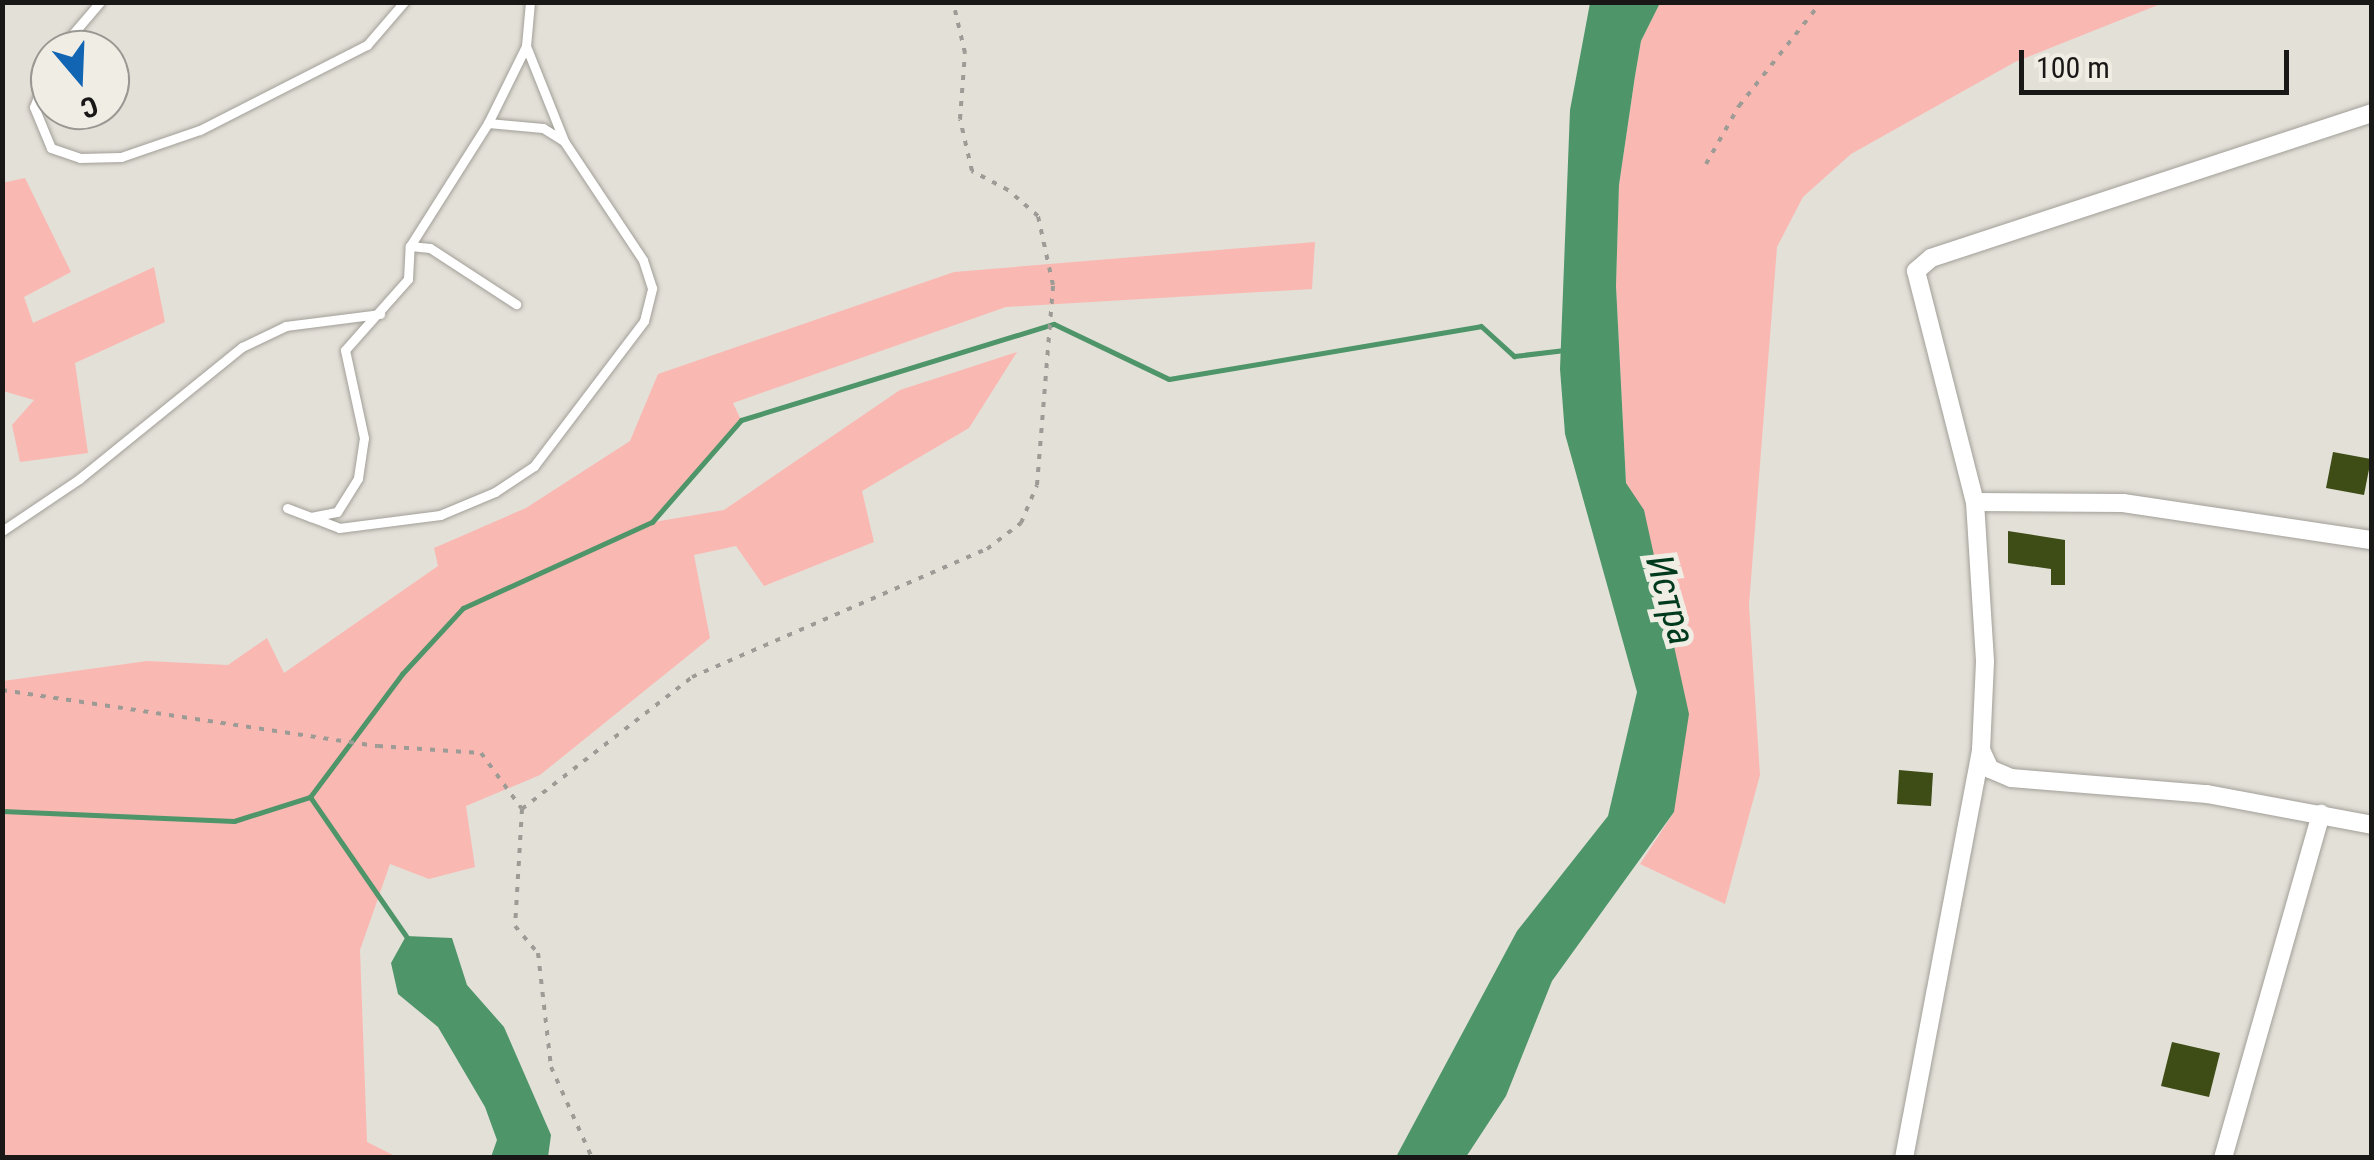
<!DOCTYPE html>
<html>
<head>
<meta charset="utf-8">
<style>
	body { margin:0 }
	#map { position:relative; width:2374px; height:1160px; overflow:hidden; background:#e3e0d8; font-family:"Roboto Condensed",sans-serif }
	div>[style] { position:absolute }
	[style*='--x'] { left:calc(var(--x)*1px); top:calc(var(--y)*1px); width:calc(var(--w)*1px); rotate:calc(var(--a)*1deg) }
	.green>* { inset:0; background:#fab8b2 }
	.water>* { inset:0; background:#4e9569 }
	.stream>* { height:5px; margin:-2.5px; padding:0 2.5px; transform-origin:2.5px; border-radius:2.5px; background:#4e9569 }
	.building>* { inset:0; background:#3e4c16 }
	.path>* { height:4px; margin-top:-2px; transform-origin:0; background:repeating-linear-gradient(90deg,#9d9b95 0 5px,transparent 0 13px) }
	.roads { filter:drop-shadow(0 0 2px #a29f98) drop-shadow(0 0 2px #a29f98) }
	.lane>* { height:9px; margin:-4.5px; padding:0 4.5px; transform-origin:4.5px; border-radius:4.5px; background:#fff }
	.street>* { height:18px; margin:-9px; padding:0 9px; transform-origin:9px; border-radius:9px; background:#fff }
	span { translate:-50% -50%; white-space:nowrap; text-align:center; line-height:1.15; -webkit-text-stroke:10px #f0ede5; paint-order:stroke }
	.water-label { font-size:38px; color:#003a1d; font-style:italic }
	.frame { position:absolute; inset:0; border:5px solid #191816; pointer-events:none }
	.north { position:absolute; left:30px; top:30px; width:100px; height:100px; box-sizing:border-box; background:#f0ede5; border:2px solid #9a9892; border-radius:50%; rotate:161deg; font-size:28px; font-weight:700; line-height:40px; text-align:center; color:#191816 }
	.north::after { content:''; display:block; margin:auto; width:35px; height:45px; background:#1165b3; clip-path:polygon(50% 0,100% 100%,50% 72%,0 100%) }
	.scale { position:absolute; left:2019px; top:50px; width:270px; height:45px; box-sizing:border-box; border:5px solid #191816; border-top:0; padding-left:12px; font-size:30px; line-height:35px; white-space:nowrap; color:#191816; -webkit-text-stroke:8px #f0ede5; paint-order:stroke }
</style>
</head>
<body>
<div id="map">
	<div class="green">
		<i style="clip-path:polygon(1660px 3px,2163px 3px,2015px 62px,1851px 154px,1803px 197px,1777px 247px,1749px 605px,1760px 775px,1725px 904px,1640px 864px,1674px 812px,1626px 483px,1616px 286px,1619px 185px,1635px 76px,1641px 41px)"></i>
		<i style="clip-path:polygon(25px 178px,71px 272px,24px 297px,33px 323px,154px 267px,165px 322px,75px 363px,88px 453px,20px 462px,12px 425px,34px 400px,3px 391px,2px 183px)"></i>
		<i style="clip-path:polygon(1315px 242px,1312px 289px,1006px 307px,733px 403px,741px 420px,654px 522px,724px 510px,900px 390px,1017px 352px,969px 428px,862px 491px,874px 542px,764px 586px,736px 546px,694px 555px,710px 638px,540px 775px,466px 806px,475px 867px,429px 879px,390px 864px,360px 950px,367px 1142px,397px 1157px,3px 1157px,3px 681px,147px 661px,228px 665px,267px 638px,284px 673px,438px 566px,434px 548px,526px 508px,630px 441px,658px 374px,954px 272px)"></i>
	</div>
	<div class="water">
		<i style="clip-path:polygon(1590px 3px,1660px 3px,1641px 41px,1635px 76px,1619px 185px,1616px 286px,1626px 483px,1644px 510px,1689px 714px,1674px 812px,1552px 981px,1506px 1096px,1466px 1157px,1396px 1157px,1517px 931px,1608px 816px,1637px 692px,1565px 434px,1560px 369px,1570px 110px)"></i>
		<i style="clip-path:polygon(406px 936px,452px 938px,467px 985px,504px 1027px,551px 1135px,548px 1157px,491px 1157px,497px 1140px,485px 1107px,438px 1027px,398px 994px,391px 963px)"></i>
	</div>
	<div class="stream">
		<i style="--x:2;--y:811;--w:232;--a:2.5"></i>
		<i style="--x:234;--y:821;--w:80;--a:-17.5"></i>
		<i style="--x:406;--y:936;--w:169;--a:-124.6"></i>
		<i style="--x:310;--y:797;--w:154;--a:-53.2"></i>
		<i style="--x:402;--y:674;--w:90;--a:-47.3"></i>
		<i style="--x:463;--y:608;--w:208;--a:-24.5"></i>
		<i style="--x:652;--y:522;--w:135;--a:-48.9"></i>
		<i style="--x:741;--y:420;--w:327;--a:-17.1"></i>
		<i style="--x:1054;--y:324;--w:127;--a:25.6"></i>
		<i style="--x:1169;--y:379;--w:316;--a:-9.6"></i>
		<i style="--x:1481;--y:326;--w:45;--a:42.3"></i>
		<i style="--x:1514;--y:356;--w:51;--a:-6.7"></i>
	</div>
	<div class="building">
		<i style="clip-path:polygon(2333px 452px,2371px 459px,2364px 495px,2326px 488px)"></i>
		<i style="clip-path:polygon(2008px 531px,2065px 540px,2065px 585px,2051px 585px,2051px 569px,2008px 563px)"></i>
		<i style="clip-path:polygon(1899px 770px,1933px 773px,1931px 806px,1897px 804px)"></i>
		<i style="clip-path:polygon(2172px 1042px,2220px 1053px,2209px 1097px,2161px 1086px)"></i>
	</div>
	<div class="path">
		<i style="--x:1706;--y:164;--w:67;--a:-60.4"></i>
		<i style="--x:1739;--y:106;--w:132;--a:-51.7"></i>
		<i style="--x:2;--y:690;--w:380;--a:8.5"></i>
		<i style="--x:378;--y:746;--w:103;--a:3.9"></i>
		<i style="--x:481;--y:753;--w:69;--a:53.8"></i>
		<i style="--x:522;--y:809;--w:117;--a:93.4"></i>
		<i style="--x:515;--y:926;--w:35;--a:50"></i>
		<i style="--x:538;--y:953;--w:115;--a:83.5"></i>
		<i style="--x:551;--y:1067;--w:100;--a:65.7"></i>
		<i style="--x:522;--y:809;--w:215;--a:-37.8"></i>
		<i style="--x:692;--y:677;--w:322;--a:-23.5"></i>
		<i style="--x:987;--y:549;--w:43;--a:-37.4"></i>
		<i style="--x:1021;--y:523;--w:41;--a:-67.2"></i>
		<i style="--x:1037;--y:485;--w:201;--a:-85.4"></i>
		<i style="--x:1053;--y:285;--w:71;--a:-102.3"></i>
		<i style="--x:1038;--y:216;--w:40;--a:-139"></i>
		<i style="--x:1008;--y:190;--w:41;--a:-152.2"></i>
		<i style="--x:972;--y:171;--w:53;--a:-103"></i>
		<i style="--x:960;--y:119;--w:66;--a:-85.7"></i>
		<i style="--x:965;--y:53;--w:52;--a:-103.2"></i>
	</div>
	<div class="roads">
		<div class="lane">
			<i style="--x:59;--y:50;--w:63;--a:-49.5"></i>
			<i style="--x:50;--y:67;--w:43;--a:111.8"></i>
			<i style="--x:34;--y:107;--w:44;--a:67.5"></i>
			<i style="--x:51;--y:148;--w:31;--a:19"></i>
			<i style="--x:80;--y:158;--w:41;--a:-1.4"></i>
			<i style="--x:121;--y:157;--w:83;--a:-18.9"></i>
			<i style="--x:200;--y:130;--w:187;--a:-27"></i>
			<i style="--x:367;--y:45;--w:57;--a:-49.3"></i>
			<i style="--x:488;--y:123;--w:55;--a:5.2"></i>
			<i style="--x:543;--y:128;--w:22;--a:32"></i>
			<i style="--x:410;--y:246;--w:20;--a:6"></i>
			<i style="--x:430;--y:248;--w:103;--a:33.1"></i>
			<i style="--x:287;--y:508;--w:26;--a:21"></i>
			<i style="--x:311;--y:517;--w:26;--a:-11"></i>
			<i style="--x:337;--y:512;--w:40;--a:-58"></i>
			<i style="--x:358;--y:478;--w:40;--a:-81.5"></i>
			<i style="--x:364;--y:438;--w:90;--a:-102.2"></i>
			<i style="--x:345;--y:350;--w:95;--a:-48.4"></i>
			<i style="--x:408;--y:279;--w:33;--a:-87"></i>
			<i style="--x:410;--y:246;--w:146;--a:-57.6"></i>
			<i style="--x:488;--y:123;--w:86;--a:-63.7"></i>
			<i style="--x:526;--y:46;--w:44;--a:-84.8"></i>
			<i style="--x:311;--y:517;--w:30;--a:21"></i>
			<i style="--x:339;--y:528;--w:102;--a:-7.3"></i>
			<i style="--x:440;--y:515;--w:60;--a:-22.7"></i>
			<i style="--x:495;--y:492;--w:47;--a:-33.7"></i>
			<i style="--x:534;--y:466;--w:182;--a:-52.8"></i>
			<i style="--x:644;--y:321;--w:34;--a:-76"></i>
			<i style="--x:652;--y:288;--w:29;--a:-108"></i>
			<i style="--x:643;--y:260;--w:143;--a:-123.6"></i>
			<i style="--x:564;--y:141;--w:102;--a:-111.8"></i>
			<i style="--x:2;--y:531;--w:93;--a:-34"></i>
			<i style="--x:79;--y:479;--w:210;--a:-39"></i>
			<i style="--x:242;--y:347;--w:49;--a:-25.5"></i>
			<i style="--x:286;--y:326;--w:95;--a:-7.3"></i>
		</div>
		<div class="street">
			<i style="--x:2372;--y:113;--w:464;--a:161.8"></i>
			<i style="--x:1931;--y:258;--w:20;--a:139"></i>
			<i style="--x:1916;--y:271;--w:238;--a:75.7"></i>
			<i style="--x:1975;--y:502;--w:160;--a:86.4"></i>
			<i style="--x:1985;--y:662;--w:88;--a:92.6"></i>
			<i style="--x:1981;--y:750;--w:21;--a:65"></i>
			<i style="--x:1990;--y:769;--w:23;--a:23"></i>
			<i style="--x:2011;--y:778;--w:197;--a:4.7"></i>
			<i style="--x:2207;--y:794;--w:168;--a:10.6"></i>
			<i style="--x:1975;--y:502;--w:148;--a:0.4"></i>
			<i style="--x:2123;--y:503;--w:252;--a:8.5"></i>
			<i style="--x:1904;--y:1158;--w:415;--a:-79.3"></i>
			<i style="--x:2223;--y:1158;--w:358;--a:-74.1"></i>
		</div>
	</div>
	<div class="water-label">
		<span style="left:1670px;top:600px;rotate:74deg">Истра</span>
	</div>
	<div class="frame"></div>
	<div class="north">С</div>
	<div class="scale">100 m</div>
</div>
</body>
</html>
